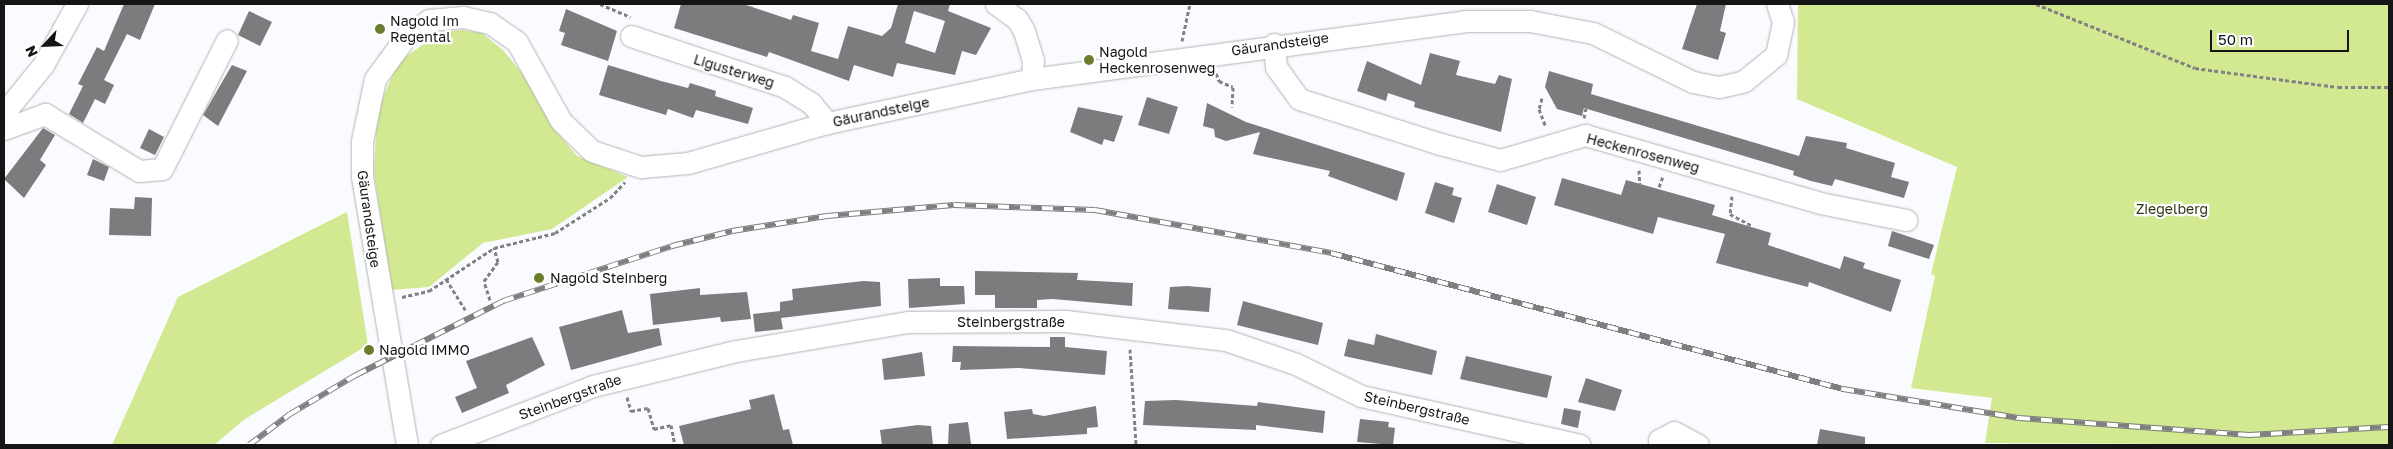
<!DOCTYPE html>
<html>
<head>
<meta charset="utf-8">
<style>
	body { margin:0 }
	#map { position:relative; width:2393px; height:449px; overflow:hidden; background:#fafbfe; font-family:"Golos Text",sans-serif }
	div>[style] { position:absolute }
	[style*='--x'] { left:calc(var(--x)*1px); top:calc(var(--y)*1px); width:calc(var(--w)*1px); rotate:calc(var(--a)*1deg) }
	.green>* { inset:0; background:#d2e992 }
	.building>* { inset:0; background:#7b7c7e }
	.path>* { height:3px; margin-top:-1.5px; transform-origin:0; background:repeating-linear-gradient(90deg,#828284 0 4px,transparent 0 6.5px) }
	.roads { filter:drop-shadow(0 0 1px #b2b3b6) drop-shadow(0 0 1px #b2b3b6) }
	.minor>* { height:21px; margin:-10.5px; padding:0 10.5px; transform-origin:10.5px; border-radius:10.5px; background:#fff }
	.rail>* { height:5.5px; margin-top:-2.75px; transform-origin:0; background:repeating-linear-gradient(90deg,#fff 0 11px,#7f7f81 0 22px); box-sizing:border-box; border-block:1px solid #7f7f81 }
	.dots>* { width:14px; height:14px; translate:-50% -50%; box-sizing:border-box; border:2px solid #fff; border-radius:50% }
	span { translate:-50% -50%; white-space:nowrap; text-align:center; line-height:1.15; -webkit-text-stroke:4.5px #fff; paint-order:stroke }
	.poi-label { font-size:14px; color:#151516 }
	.left { translate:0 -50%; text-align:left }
	.street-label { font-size:14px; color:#151516 }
	.park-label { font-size:14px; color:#2f3813 }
	.frame { position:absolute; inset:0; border:5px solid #151516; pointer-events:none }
	.north { position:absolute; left:20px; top:20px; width:50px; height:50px; -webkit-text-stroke:4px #fff; paint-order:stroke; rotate:245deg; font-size:14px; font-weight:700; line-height:20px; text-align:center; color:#151516 }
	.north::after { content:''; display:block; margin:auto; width:18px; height:22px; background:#151516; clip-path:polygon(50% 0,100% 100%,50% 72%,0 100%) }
	.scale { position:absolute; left:2210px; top:30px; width:139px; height:22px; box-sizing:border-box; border:2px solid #151516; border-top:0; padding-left:6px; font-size:15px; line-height:18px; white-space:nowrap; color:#151516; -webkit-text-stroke:4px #fff; paint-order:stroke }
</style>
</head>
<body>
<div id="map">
	<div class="green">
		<i style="clip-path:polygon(1798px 4px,2389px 4px,2389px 445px,1985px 443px,1992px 398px,1911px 388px,1935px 276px,1931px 274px,1957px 167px,1797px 99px)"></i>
		<i style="clip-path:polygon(462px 30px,482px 33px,504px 51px,529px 82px,551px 125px,577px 156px,628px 177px,552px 229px,483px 243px,429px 287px,392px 290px,374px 173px,377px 112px,398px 62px,441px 32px)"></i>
		<i style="clip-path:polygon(347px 212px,368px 345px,245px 419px,214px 445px,112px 445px,178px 297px)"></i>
	</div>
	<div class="building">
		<i style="clip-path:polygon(124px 4px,155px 4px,140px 40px,127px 34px,104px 80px,114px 85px,105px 104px,95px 99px,83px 123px,69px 114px,83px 86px,78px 84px,97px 47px,104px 51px)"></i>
		<i style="clip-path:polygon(evenodd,681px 4px,743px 4px,791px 20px,793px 15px,819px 23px,811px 51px,838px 59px,848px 26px,882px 36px,891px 28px,898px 4px,950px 4px,948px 11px,991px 28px,976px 55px,962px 51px,955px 75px,897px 63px,893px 77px,854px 65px,849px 81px,769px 52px,767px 57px,674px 28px,681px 4px,914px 11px,945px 21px,935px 53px,905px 43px,914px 11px)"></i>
		<i style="clip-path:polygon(1697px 4px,1726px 4px,1720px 31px,1726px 33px,1718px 60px,1682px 49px)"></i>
		<i style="clip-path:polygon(566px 9px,617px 31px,608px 61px,561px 45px,565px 33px,559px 31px)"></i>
		<i style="clip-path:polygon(249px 11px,272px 22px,260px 46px,238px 35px)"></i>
		<i style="clip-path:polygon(1430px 53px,1460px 61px,1456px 75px,1495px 84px,1499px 75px,1512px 79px,1501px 132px,1414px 107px,1415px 102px,1388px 93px,1386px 101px,1357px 91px,1367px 61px,1421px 85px)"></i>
		<i style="clip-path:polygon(232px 65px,247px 71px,218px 126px,203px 115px)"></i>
		<i style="clip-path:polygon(608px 65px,661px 81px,688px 88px,690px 83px,716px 91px,715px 96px,753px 108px,748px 124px,696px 110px,693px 118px,668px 109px,666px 115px,599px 95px)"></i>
		<i style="clip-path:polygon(1549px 71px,1593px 84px,1591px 94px,1799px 156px,1806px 136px,1847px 143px,1846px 148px,1895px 163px,1891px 177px,1909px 182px,1904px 198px,1835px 179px,1832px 186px,1811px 181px,1793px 175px,1794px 171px,1584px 108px,1582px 116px,1557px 109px,1545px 87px)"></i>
		<i style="clip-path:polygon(1147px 97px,1178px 107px,1169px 134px,1138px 125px)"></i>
		<i style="clip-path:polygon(1207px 103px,1246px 122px,1405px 173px,1397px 201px,1328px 176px,1330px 171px,1253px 154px,1260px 132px,1226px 141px,1215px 137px,1214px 129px,1203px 126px)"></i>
		<i style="clip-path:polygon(1078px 107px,1123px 116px,1114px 142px,1104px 139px,1102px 145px,1070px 132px)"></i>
		<i style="clip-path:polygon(43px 128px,55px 135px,40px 160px,46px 165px,24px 198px,4px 179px)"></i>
		<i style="clip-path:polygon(149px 129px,164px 137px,155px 155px,140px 148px)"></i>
		<i style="clip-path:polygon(93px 159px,109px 167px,104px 181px,87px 175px)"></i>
		<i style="clip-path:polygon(1562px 178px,1621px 195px,1626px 180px,1715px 205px,1712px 215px,1771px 233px,1768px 245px,1840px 269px,1844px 256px,1865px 263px,1863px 268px,1901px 280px,1891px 312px,1809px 282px,1808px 287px,1716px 263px,1725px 234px,1658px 217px,1653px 234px,1554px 205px)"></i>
		<i style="clip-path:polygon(1435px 182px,1454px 188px,1452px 195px,1462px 198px,1454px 223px,1425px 213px)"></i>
		<i style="clip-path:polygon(1497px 184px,1536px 197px,1527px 225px,1488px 212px)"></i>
		<i style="clip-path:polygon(135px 197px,152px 198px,151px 236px,109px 235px,110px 208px,134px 209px)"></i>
		<i style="clip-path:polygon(1892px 231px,1934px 245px,1929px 259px,1888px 246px)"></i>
		<i style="clip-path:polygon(975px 271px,1078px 273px,1077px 280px,1133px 283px,1132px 306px,1053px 299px,1037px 300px,1037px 308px,995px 308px,995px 295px,975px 295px)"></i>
		<i style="clip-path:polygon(940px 278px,940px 286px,964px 286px,965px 304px,909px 308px,908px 279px)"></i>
		<i style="clip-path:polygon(863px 281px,880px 282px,881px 306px,781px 318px,783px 329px,755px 332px,753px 314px,780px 311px,780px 302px,793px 300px,792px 289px)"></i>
		<i style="clip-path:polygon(1187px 286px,1211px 288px,1209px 312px,1168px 309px,1170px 287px)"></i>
		<i style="clip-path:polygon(700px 288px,700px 295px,747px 292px,751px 319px,721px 322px,720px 317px,653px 325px,650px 294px)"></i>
		<i style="clip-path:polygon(1243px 301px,1323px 323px,1318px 345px,1237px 325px)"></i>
		<i style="clip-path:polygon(622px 310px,628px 333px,659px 328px,662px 345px,571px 370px,559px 327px)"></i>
		<i style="clip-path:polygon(1376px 334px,1437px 351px,1432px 375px,1344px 356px,1348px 339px,1374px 345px)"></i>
		<i style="clip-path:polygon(532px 337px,545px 365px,506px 385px,509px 393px,462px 413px,455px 397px,477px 388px,466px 361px)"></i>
		<i style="clip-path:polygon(1050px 337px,1065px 337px,1065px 347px,1107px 351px,1105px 375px,1019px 368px,960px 370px,961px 362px,952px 362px,953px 346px,1050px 347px)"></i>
		<i style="clip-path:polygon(922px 352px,925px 376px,884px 380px,882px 359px)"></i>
		<i style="clip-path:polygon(1466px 356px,1552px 376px,1547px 398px,1460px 379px)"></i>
		<i style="clip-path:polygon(1586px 378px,1622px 390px,1615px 411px,1578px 402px)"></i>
		<i style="clip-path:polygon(774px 394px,783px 430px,789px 429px,793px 445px,684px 445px,679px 426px,751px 409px,749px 400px)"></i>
		<i style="clip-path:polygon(1176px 400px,1257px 406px,1258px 402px,1325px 411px,1323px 433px,1256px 425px,1256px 430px,1143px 425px,1145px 401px)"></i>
		<i style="clip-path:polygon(1096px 406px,1098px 427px,1087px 428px,1087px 434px,1007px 439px,1004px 412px,1032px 409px,1033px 414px,1044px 416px)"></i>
		<i style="clip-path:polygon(1564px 408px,1581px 411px,1578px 428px,1561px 424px)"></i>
		<i style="clip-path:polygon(1360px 419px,1389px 422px,1388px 427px,1395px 428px,1393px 445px,1357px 442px)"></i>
		<i style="clip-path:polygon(968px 422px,971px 444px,948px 445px,949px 424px)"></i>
		<i style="clip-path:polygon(918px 425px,931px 426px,933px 445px,882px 445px,880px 430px)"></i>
		<i style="clip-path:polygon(1820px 429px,1865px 437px,1865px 445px,1817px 445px)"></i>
	</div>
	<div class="path">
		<i style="--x:600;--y:4;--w:33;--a:23"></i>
		<i style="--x:2036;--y:4;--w:171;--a:21.9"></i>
		<i style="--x:2195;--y:68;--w:144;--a:7.6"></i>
		<i style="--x:2338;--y:87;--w:51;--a:0"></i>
		<i style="--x:1182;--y:41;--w:38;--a:-78"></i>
		<i style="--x:1216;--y:73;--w:9;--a:69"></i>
		<i style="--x:1219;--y:81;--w:15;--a:23"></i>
		<i style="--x:1233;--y:87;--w:20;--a:93"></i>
		<i style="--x:1542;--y:98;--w:11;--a:105"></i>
		<i style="--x:1539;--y:109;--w:19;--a:69"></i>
		<i style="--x:1584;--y:118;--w:10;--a:-79"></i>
		<i style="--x:1639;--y:170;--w:17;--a:87"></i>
		<i style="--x:1659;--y:187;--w:12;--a:-70"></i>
		<i style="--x:1732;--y:196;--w:18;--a:96"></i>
		<i style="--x:1730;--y:214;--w:24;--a:28"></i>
		<i style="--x:446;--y:279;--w:38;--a:58"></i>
		<i style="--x:402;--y:297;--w:28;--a:-13"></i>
		<i style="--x:429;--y:291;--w:78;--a:-33.5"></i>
		<i style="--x:494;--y:248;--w:63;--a:-13.8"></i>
		<i style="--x:555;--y:233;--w:65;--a:-32.5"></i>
		<i style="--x:610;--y:198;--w:22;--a:-47"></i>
		<i style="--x:490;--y:300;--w:20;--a:-108"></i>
		<i style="--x:484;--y:281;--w:24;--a:-54"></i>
		<i style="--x:498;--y:262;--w:15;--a:-106"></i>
		<i style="--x:1130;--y:349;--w:96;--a:86.4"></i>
		<i style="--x:627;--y:397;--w:15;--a:74"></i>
		<i style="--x:631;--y:411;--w:17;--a:-10"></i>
		<i style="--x:648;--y:408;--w:22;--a:74"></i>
		<i style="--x:654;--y:429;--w:17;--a:-13"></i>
		<i style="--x:671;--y:425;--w:20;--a:79"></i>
	</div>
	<div class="roads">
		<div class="minor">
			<i style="--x:996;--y:4;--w:26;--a:36"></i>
			<i style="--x:1017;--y:19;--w:14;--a:60"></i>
			<i style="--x:1024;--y:31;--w:30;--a:73"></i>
			<i style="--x:1033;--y:60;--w:19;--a:93"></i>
			<i style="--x:631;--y:36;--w:162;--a:18.3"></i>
			<i style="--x:785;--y:87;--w:31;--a:32"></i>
			<i style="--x:811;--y:103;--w:26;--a:51"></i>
			<i style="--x:1274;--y:44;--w:23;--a:85"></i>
			<i style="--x:1276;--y:67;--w:39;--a:54"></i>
			<i style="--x:1299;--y:99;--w:145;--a:17.7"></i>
			<i style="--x:1437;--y:143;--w:65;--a:15.1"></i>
			<i style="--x:1500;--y:160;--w:89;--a:-16.4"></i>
			<i style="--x:1585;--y:135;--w:245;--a:16.1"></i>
			<i style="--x:1820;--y:203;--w:88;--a:11.2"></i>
			<i style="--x:4;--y:113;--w:62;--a:-50.9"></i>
			<i style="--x:43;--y:65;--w:70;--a:-60.9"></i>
			<i style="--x:4;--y:129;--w:44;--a:-20.1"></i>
			<i style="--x:45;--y:114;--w:110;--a:31.2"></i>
			<i style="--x:139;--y:171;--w:23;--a:-5"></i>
			<i style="--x:162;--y:169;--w:144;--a:-63.3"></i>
			<i style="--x:407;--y:445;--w:272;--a:-99.5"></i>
			<i style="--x:362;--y:177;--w:36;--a:-90"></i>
			<i style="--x:362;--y:141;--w:63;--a:-78.2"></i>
			<i style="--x:375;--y:79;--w:54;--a:-54"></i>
			<i style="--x:407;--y:35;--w:27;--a:-34"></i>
			<i style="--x:429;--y:20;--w:34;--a:-5"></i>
			<i style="--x:463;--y:17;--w:28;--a:13"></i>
			<i style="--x:490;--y:23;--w:33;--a:35"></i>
			<i style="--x:517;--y:42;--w:90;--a:60.9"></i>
			<i style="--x:561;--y:121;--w:43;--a:44.1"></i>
			<i style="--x:592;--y:151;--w:52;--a:18.1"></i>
			<i style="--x:641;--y:167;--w:47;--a:-4.9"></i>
			<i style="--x:688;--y:163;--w:145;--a:-16.1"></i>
			<i style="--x:827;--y:123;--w:210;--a:-12.1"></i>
			<i style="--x:1032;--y:79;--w:436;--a:-7.6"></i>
			<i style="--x:1464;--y:21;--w:66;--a:0"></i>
			<i style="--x:1530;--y:21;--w:64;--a:10.8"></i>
			<i style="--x:1593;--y:33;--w:111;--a:26.1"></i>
			<i style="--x:1693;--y:82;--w:26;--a:11"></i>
			<i style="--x:1719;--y:87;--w:26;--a:-13"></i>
			<i style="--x:1744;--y:81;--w:41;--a:-39.1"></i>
			<i style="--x:1776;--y:55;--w:34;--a:-78"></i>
			<i style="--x:1783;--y:22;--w:19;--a:-108"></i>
			<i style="--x:441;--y:445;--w:163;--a:-21.2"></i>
			<i style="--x:593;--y:386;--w:147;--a:-13.8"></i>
			<i style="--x:736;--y:351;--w:174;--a:-9.6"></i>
			<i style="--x:908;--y:322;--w:158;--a:-0.4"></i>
			<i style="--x:1066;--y:321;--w:161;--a:6.8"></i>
			<i style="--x:1226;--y:340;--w:74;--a:18.9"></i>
			<i style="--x:1296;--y:364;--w:72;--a:26.2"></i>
			<i style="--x:1361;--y:396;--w:224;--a:12.6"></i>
			<i style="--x:1659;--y:445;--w:5;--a:-90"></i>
			<i style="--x:1659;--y:440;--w:17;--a:-28"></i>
			<i style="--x:1674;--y:432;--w:27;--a:28"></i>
		</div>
	</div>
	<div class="rail">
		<i style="--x:249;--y:445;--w:51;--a:-37.1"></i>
		<i style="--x:290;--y:414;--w:77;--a:-30.6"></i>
		<i style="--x:356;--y:375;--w:165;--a:-26.7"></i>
		<i style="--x:503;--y:301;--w:178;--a:-18"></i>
		<i style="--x:672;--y:246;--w:62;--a:-14"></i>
		<i style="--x:732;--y:231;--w:96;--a:-9"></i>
		<i style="--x:827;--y:216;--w:127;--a:-5"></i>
		<i style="--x:954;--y:205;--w:141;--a:2"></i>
		<i style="--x:1095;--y:210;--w:240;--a:10.3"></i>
		<i style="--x:1331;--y:253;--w:530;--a:14.88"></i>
		<i style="--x:1843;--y:389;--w:178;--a:9.4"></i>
		<i style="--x:2019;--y:418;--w:231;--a:4.2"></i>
		<i style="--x:2249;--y:435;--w:140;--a:-3.3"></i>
	</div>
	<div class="dots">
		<i style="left:380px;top:29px;background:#6b7e2d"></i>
		<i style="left:1089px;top:60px;background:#6b7e2d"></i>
		<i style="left:539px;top:278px;background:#6b7e2d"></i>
		<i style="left:369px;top:350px;background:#6b7e2d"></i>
	</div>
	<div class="poi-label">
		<span class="left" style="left:390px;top:29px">Nagold Im<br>Regental</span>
		<span class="left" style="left:1099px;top:60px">Nagold<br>Heckenrosenweg</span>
		<span class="left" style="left:550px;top:278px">Nagold Steinberg</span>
		<span class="left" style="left:379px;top:350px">Nagold IMMO</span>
	</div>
	<div class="street-label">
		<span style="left:1280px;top:44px;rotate:-8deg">Gäurandsteige</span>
		<span style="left:734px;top:71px;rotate:17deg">Ligusterweg</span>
		<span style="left:881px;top:112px;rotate:-12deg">Gäurandsteige</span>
		<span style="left:1643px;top:153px;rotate:15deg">Heckenrosenweg</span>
		<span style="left:369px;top:219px;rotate:82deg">Gäurandsteige</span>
		<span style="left:1011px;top:322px">Steinbergstraße</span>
		<span style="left:570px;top:397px;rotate:-20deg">Steinbergstraße</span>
		<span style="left:1417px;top:408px;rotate:13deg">Steinbergstraße</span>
	</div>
	<div class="park-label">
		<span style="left:2172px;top:209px">Ziegelberg</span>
	</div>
	<div class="frame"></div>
	<div class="north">N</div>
	<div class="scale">50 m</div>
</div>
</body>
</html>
